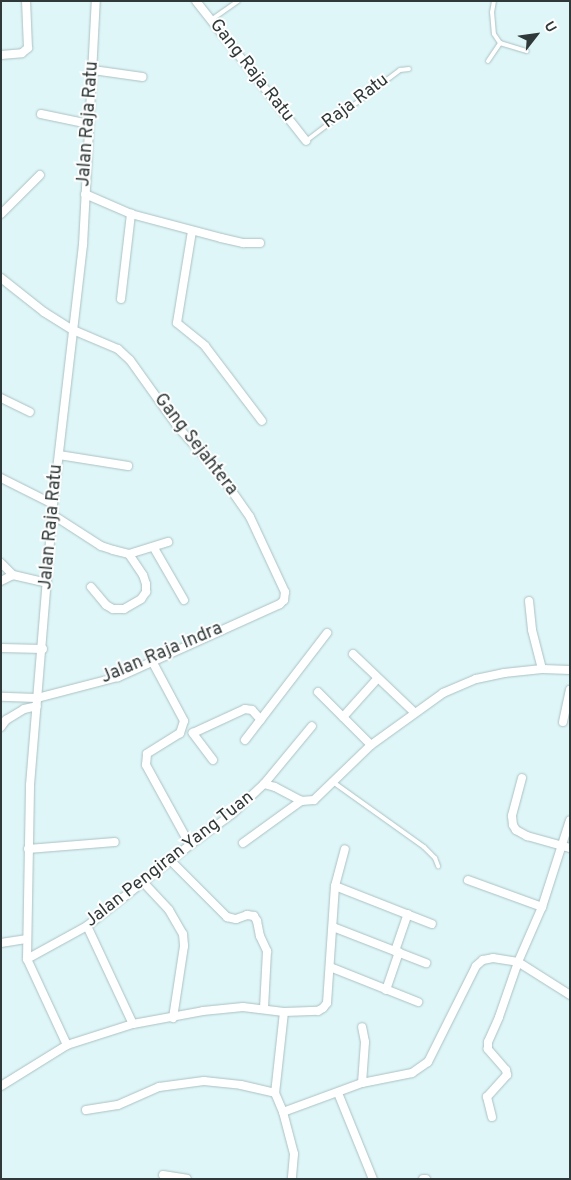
<!DOCTYPE html>
<html>
<head>
<meta charset="utf-8">
<style>
	body { margin:0 }
	#map { position:relative; width:571px; height:1180px; overflow:hidden; background:#dff6f8; font-family:Overpass,sans-serif }
	div>[style] { position:absolute }
	[style*='--x'] { left:calc(var(--x)*1px); top:calc(var(--y)*1px); width:calc(var(--w)*1px); rotate:calc(var(--a)*1deg) }
	.roads { filter:drop-shadow(0 0 1px #abc1c3) drop-shadow(0 0 1px #abc1c3) }
	.lane>* { height:4px; margin:-2px; padding:0 2px; transform-origin:2px; border-radius:2px; background:#fff }
	.street>* { height:8px; margin:-4px; padding:0 4px; transform-origin:4px; border-radius:4px; background:#fff }
	span { translate:-50% -50%; white-space:nowrap; text-align:center; line-height:1.15; -webkit-text-stroke:4px #fefefe; paint-order:stroke }
	.street-label { font-size:18px; color:#303939 }
	.frame { position:absolute; inset:0; border:2px solid #303939; pointer-events:none }
	.north { position:absolute; left:511px; top:10px; width:50px; height:50px; -webkit-text-stroke:4px #fefefe; paint-order:stroke; rotate:60deg; font-size:14px; font-weight:700; line-height:20px; text-align:center; color:#303939 }
	.north::after { content:''; display:block; margin:auto; width:18px; height:22px; background:#303939; clip-path:polygon(50% 0,100% 100%,50% 72%,0 100%) }
</style>
</head>
<body>
<div id="map">
	<div class="roads">
		<div class="lane">
			<i style="--x:494;--y:1;--w:11;--a:100"></i>
			<i style="--x:492;--y:12;--w:22;--a:85"></i>
			<i style="--x:494;--y:34;--w:11;--a:56"></i>
			<i style="--x:500;--y:43;--w:28;--a:17"></i>
			<i style="--x:211;--y:20;--w:33;--a:-35"></i>
			<i style="--x:488;--y:61;--w:22;--a:-56"></i>
			<i style="--x:306;--y:141;--w:118;--a:-37.1"></i>
			<i style="--x:400;--y:70;--w:9;--a:-6"></i>
			<i style="--x:333;--y:782;--w:112;--a:35.5"></i>
			<i style="--x:424;--y:847;--w:16;--a:45"></i>
			<i style="--x:435;--y:858;--w:9;--a:69"></i>
		</div>
		<div class="street">
			<i style="--x:196;--y:1;--w:178;--a:51.8"></i>
			<i style="--x:1;--y:55;--w:21;--a:-5"></i>
			<i style="--x:22;--y:53;--w:8;--a:-40"></i>
			<i style="--x:28;--y:48;--w:47;--a:-92.4"></i>
			<i style="--x:93;--y:70;--w:50;--a:8"></i>
			<i style="--x:41;--y:114;--w:49;--a:11.8"></i>
			<i style="--x:85;--y:194;--w:50;--a:23.5"></i>
			<i style="--x:131;--y:214;--w:93;--a:14.9"></i>
			<i style="--x:221;--y:238;--w:23;--a:13"></i>
			<i style="--x:243;--y:243;--w:17;--a:0"></i>
			<i style="--x:1;--y:214;--w:55;--a:-45"></i>
			<i style="--x:192;--y:231;--w:93;--a:99.3"></i>
			<i style="--x:177;--y:323;--w:36;--a:39"></i>
			<i style="--x:205;--y:346;--w:94;--a:52.8"></i>
			<i style="--x:1;--y:278;--w:55;--a:38.3"></i>
			<i style="--x:44;--y:312;--w:34;--a:32"></i>
			<i style="--x:73;--y:330;--w:49;--a:22.9"></i>
			<i style="--x:118;--y:349;--w:16;--a:43"></i>
			<i style="--x:130;--y:360;--w:81;--a:54.5"></i>
			<i style="--x:177;--y:426;--w:64;--a:48.1"></i>
			<i style="--x:220;--y:474;--w:52;--a:55.1"></i>
			<i style="--x:250;--y:517;--w:83;--a:65"></i>
			<i style="--x:285;--y:592;--w:8;--a:97"></i>
			<i style="--x:284;--y:600;--w:6;--a:135"></i>
			<i style="--x:280;--y:604;--w:178;--a:155.7"></i>
			<i style="--x:118;--y:677;--w:84;--a:165.5"></i>
			<i style="--x:37;--y:698;--w:36;--a:-178"></i>
			<i style="--x:121;--y:299;--w:86;--a:-83.3"></i>
			<i style="--x:1;--y:398;--w:32;--a:26"></i>
			<i style="--x:59;--y:455;--w:70;--a:9.1"></i>
			<i style="--x:1;--y:478;--w:58;--a:26.6"></i>
			<i style="--x:53;--y:515;--w:57;--a:32.9"></i>
			<i style="--x:101;--y:546;--w:13;--a:18"></i>
			<i style="--x:113;--y:550;--w:16;--a:14"></i>
			<i style="--x:129;--y:554;--w:41;--a:-17.1"></i>
			<i style="--x:154;--y:548;--w:60;--a:60"></i>
			<i style="--x:1;--y:563;--w:17;--a:45"></i>
			<i style="--x:13;--y:575;--w:35;--a:13"></i>
			<i style="--x:1;--y:581;--w:13;--a:-27"></i>
			<i style="--x:91;--y:587;--w:23;--a:50"></i>
			<i style="--x:106;--y:605;--w:8;--a:30"></i>
			<i style="--x:113;--y:609;--w:11;--a:0"></i>
			<i style="--x:124;--y:609;--w:20;--a:-30"></i>
			<i style="--x:141;--y:599;--w:9;--a:-54"></i>
			<i style="--x:146;--y:592;--w:8;--a:-90"></i>
			<i style="--x:146;--y:584;--w:9;--a:-108"></i>
			<i style="--x:143;--y:575;--w:25;--a:-124"></i>
			<i style="--x:529;--y:601;--w:29;--a:84"></i>
			<i style="--x:532;--y:630;--w:40;--a:75.6"></i>
			<i style="--x:1;--y:648;--w:42;--a:1.4"></i>
			<i style="--x:353;--y:654;--w:84;--a:43.6"></i>
			<i style="--x:152;--y:661;--w:68;--a:61.9"></i>
			<i style="--x:184;--y:721;--w:13;--a:108"></i>
			<i style="--x:180;--y:733;--w:39;--a:148"></i>
			<i style="--x:147;--y:754;--w:11;--a:95"></i>
			<i style="--x:146;--y:765;--w:91;--a:61.2"></i>
			<i style="--x:318;--y:692;--w:75;--a:45"></i>
			<i style="--x:343;--y:717;--w:52;--a:-48.1"></i>
			<i style="--x:563;--y:722;--w:33;--a:-78"></i>
			<i style="--x:1;--y:727;--w:9;--a:-54"></i>
			<i style="--x:6;--y:720;--w:21;--a:-31"></i>
			<i style="--x:24;--y:709;--w:13;--a:-13"></i>
			<i style="--x:245;--y:740;--w:135;--a:-52.5"></i>
			<i style="--x:213;--y:760;--w:34;--a:-127"></i>
			<i style="--x:193;--y:733;--w:57;--a:-24.8"></i>
			<i style="--x:245;--y:709;--w:7;--a:8"></i>
			<i style="--x:252;--y:710;--w:13;--a:48"></i>
			<i style="--x:522;--y:778;--w:39;--a:105"></i>
			<i style="--x:512;--y:816;--w:9;--a:84"></i>
			<i style="--x:513;--y:825;--w:6;--a:59"></i>
			<i style="--x:516;--y:830;--w:13;--a:29"></i>
			<i style="--x:527;--y:836;--w:45;--a:15.6"></i>
			<i style="--x:264;--y:784;--w:75;--a:-50.4"></i>
			<i style="--x:243;--y:843;--w:72;--a:-35.9"></i>
			<i style="--x:28;--y:849;--w:87;--a:-4.6"></i>
			<i style="--x:170;--y:860;--w:81;--a:45"></i>
			<i style="--x:227;--y:917;--w:9;--a:13"></i>
			<i style="--x:236;--y:919;--w:12;--a:-20"></i>
			<i style="--x:247;--y:915;--w:7;--a:8"></i>
			<i style="--x:254;--y:916;--w:6;--a:59"></i>
			<i style="--x:257;--y:921;--w:15;--a:79"></i>
			<i style="--x:260;--y:936;--w:17;--a:65"></i>
			<i style="--x:267;--y:951;--w:58;--a:93"></i>
			<i style="--x:468;--y:880;--w:79;--a:20"></i>
			<i style="--x:143;--y:882;--w:38;--a:47"></i>
			<i style="--x:169;--y:910;--w:28;--a:60"></i>
			<i style="--x:183;--y:934;--w:12;--a:85"></i>
			<i style="--x:184;--y:946;--w:73;--a:98.7"></i>
			<i style="--x:335;--y:886;--w:104;--a:21.4"></i>
			<i style="--x:87;--y:926;--w:108;--a:64.9"></i>
			<i style="--x:333;--y:927;--w:100;--a:21.2"></i>
			<i style="--x:1;--y:943;--w:25;--a:-9"></i>
			<i style="--x:395;--y:951;--w:39;--a:-71"></i>
			<i style="--x:27;--y:959;--w:68;--a:-28.8"></i>
			<i style="--x:87;--y:926;--w:131;--a:-38.2"></i>
			<i style="--x:190;--y:845;--w:52;--a:-36.4"></i>
			<i style="--x:232;--y:814;--w:44;--a:-43.2"></i>
			<i style="--x:264;--y:784;--w:11;--a:15"></i>
			<i style="--x:275;--y:787;--w:30;--a:28"></i>
			<i style="--x:301;--y:801;--w:13;--a:-4"></i>
			<i style="--x:314;--y:800;--w:79;--a:-44"></i>
			<i style="--x:371;--y:745;--w:89;--a:-35.8"></i>
			<i style="--x:443;--y:693;--w:36;--a:-23"></i>
			<i style="--x:476;--y:679;--w:29;--a:-12"></i>
			<i style="--x:504;--y:673;--w:38;--a:-6"></i>
			<i style="--x:542;--y:669;--w:28;--a:2"></i>
			<i style="--x:330;--y:967;--w:95;--a:21.7"></i>
			<i style="--x:386;--y:990;--w:40;--a:-71.1"></i>
			<i style="--x:284;--y:1012;--w:81;--a:96.3"></i>
			<i style="--x:275;--y:1093;--w:21;--a:67"></i>
			<i style="--x:283;--y:1112;--w:43;--a:75.3"></i>
			<i style="--x:294;--y:1154;--w:25;--a:95"></i>
			<i style="--x:67;--y:1045;--w:95;--a:-114.9"></i>
			<i style="--x:27;--y:959;--w:174;--a:-89"></i>
			<i style="--x:30;--y:785;--w:282;--a:-85.3"></i>
			<i style="--x:53;--y:504;--w:261;--a:-83.4"></i>
			<i style="--x:83;--y:245;--w:244;--a:-87"></i>
			<i style="--x:362;--y:1083;--w:41;--a:-85.8"></i>
			<i style="--x:365;--y:1042;--w:15;--a:-101"></i>
			<i style="--x:1;--y:1086;--w:78;--a:-31.8"></i>
			<i style="--x:67;--y:1045;--w:69;--a:-17.7"></i>
			<i style="--x:133;--y:1024;--w:71;--a:-10.5"></i>
			<i style="--x:203;--y:1011;--w:40;--a:-5.7"></i>
			<i style="--x:243;--y:1007;--w:41;--a:7"></i>
			<i style="--x:284;--y:1012;--w:34;--a:-2"></i>
			<i style="--x:318;--y:1011;--w:6;--a:-31"></i>
			<i style="--x:323;--y:1008;--w:6;--a:-51"></i>
			<i style="--x:327;--y:1003;--w:117;--a:-86.1"></i>
			<i style="--x:335;--y:886;--w:38;--a:-75"></i>
			<i style="--x:338;--y:1093;--w:93;--a:67.9"></i>
			<i style="--x:86;--y:1110;--w:32;--a:-9"></i>
			<i style="--x:118;--y:1105;--w:45;--a:-23.7"></i>
			<i style="--x:159;--y:1087;--w:45;--a:-7.6"></i>
			<i style="--x:204;--y:1081;--w:37;--a:6"></i>
			<i style="--x:241;--y:1085;--w:35;--a:13"></i>
			<i style="--x:283;--y:1112;--w:84;--a:-20.2"></i>
			<i style="--x:362;--y:1083;--w:51;--a:-11.3"></i>
			<i style="--x:412;--y:1073;--w:19;--a:-35"></i>
			<i style="--x:428;--y:1062;--w:107;--a:-63.4"></i>
			<i style="--x:476;--y:966;--w:9;--a:-41"></i>
			<i style="--x:483;--y:960;--w:10;--a:-11"></i>
			<i style="--x:493;--y:958;--w:25;--a:9"></i>
			<i style="--x:518;--y:962;--w:60;--a:-66.4"></i>
			<i style="--x:542;--y:907;--w:91;--a:-72.2"></i>
			<i style="--x:492;--y:1117;--w:21;--a:-104"></i>
			<i style="--x:487;--y:1097;--w:30;--a:-48"></i>
			<i style="--x:507;--y:1075;--w:5;--a:-101"></i>
			<i style="--x:506;--y:1070;--w:28;--a:-131"></i>
			<i style="--x:488;--y:1049;--w:7;--a:-90"></i>
			<i style="--x:488;--y:1042;--w:27;--a:-66"></i>
			<i style="--x:499;--y:1017;--w:58;--a:-70.9"></i>
			<i style="--x:518;--y:962;--w:62;--a:32.4"></i>
			<i style="--x:163;--y:1175;--w:24;--a:9"></i>
			<i style="--x:423;--y:1179;--w:3;--a:0"></i>
		</div>
	</div>
	<div class="street-label">
		<span style="left:251px;top:71px;rotate:52deg">Gang Raja Ratu</span>
		<span style="left:356px;top:102px;rotate:-37deg">Raja Ratu</span>
		<span style="left:89px;top:124px;rotate:-86deg">Jalan Raja Ratu</span>
		<span style="left:195px;top:445px;rotate:52deg">Gang Sejahtera</span>
		<span style="left:52px;top:527px;rotate:-85deg">Jalan Raja Ratu</span>
		<span style="left:162px;top:654px;rotate:-23deg">Jalan Raja Indra</span>
		<span style="left:170px;top:860px;rotate:-38deg">Jalan Pengiran Yang Tuan</span>
	</div>
	<div class="frame"></div>
	<div class="north">U</div>
</div>
</body>
</html>
